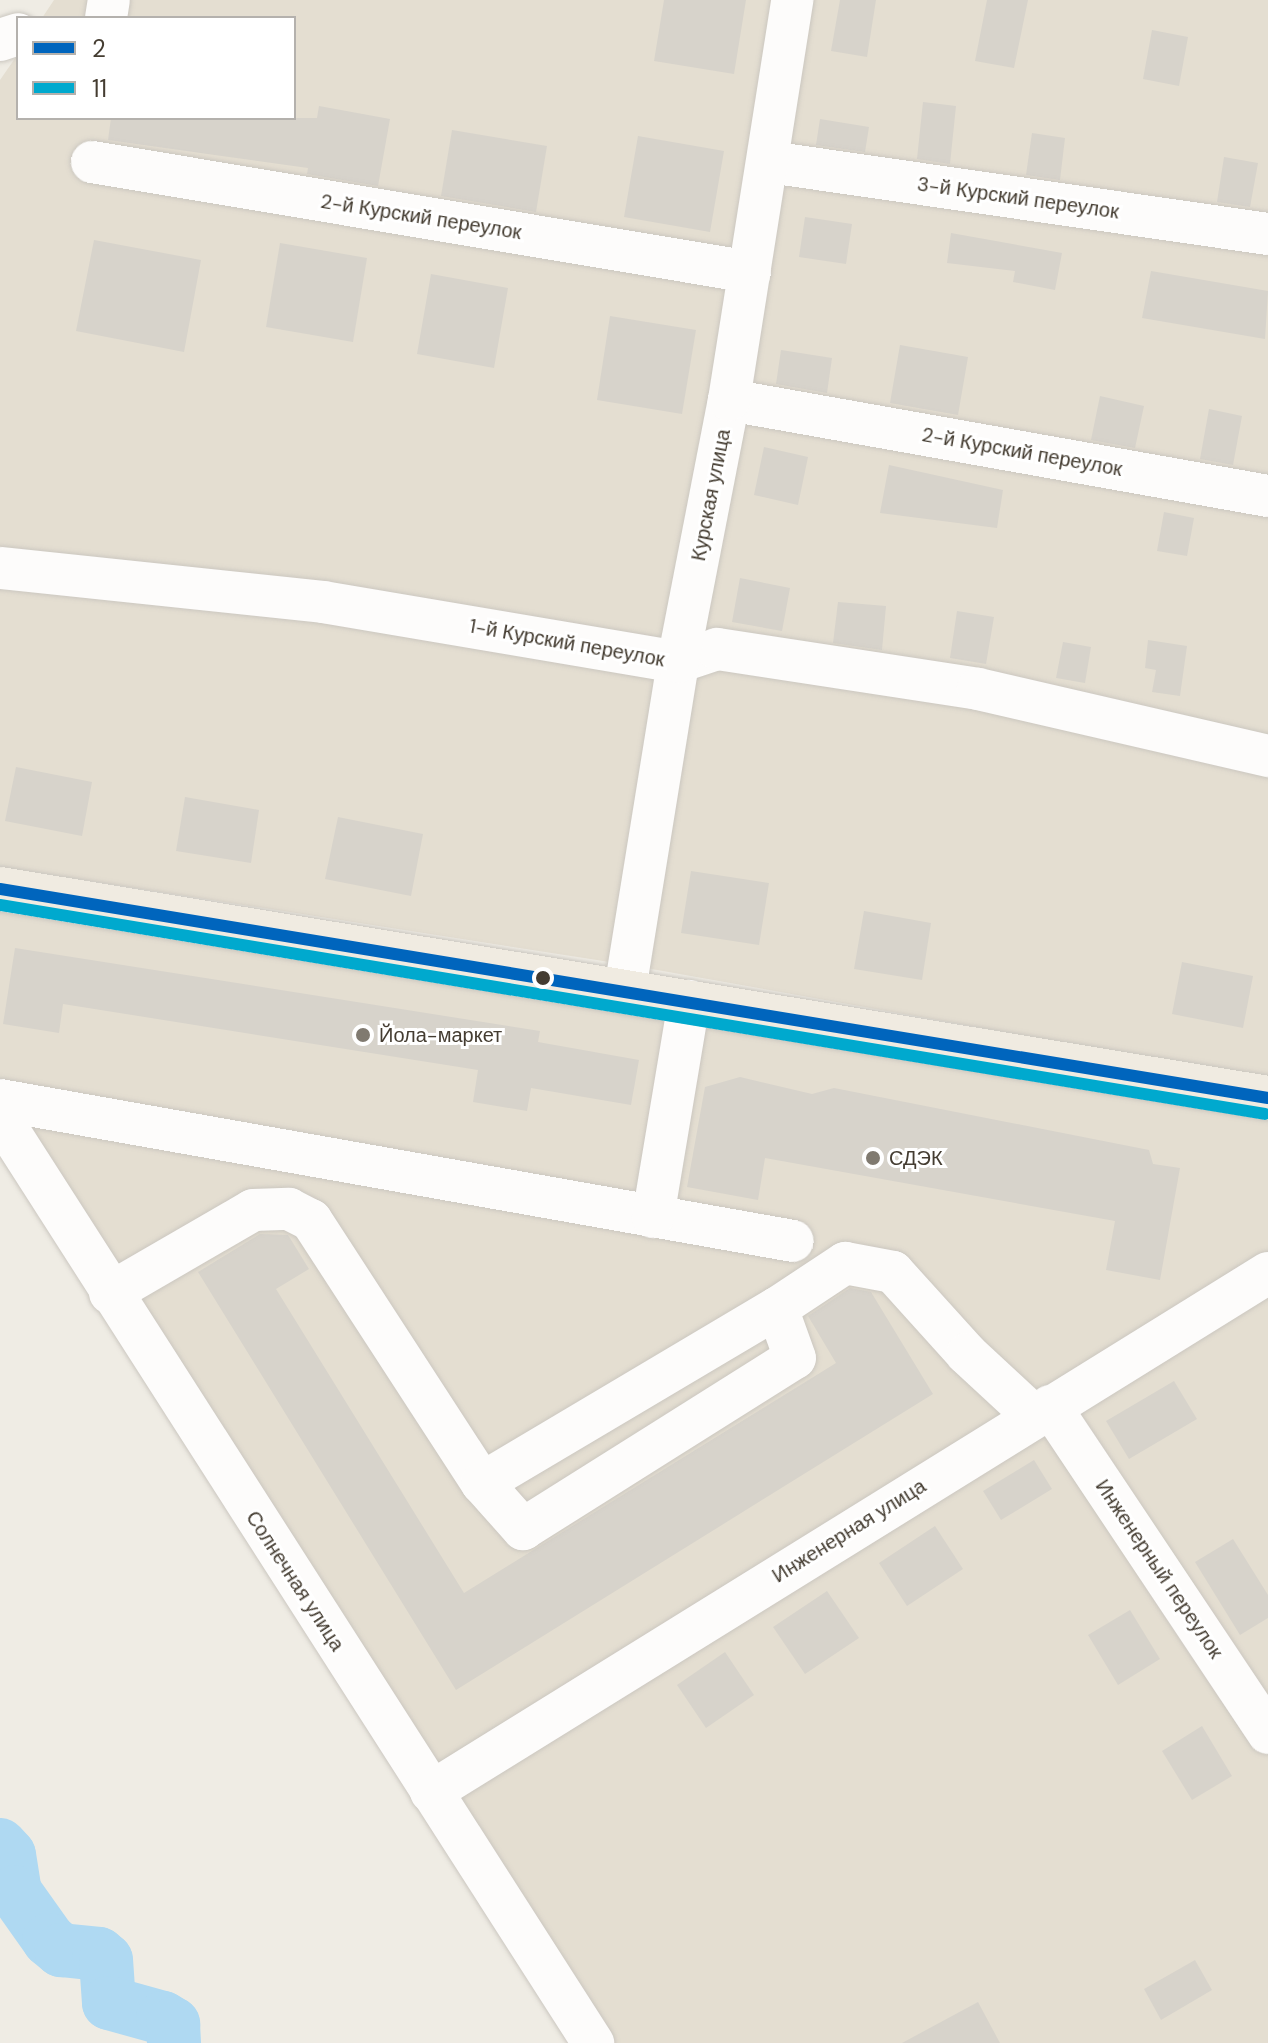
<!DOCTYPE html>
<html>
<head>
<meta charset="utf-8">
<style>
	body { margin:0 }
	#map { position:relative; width:1268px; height:2043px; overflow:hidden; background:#efece4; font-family:"DM Sans",sans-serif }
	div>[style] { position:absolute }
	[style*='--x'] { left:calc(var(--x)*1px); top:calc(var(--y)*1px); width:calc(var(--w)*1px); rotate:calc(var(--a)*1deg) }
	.residential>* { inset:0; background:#e4ded1 }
	.river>* { height:54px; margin:-27px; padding:0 27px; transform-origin:27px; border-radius:27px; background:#afd9f2 }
	.building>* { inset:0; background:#d7d3cb }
	.roads { filter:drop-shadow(0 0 2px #cbc7c0) drop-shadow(0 0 2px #cbc7c0) }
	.minor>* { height:42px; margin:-21px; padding:0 21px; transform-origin:21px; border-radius:21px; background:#fdfcfb }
	.major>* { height:44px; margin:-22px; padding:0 22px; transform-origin:22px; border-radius:22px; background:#f0ebe1 }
	.bus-1>* { height:12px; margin:-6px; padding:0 6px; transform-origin:6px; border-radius:6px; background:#0065bd }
	.bus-2>* { height:12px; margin:-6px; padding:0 6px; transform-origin:6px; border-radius:6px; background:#00a9ce }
	.dots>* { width:22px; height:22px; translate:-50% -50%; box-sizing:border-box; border:4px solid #fff; border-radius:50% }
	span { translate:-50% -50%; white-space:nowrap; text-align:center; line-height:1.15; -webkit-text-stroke:6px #fff; paint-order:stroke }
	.street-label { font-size:20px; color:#443c31 }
	.poi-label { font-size:20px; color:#443c31 }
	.left { translate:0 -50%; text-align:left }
	.legend { position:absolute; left:16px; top:16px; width:280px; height:104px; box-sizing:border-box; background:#fff; border:2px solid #b4b1ad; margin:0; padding:10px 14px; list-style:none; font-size:24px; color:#443c31 }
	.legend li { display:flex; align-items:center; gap:16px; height:40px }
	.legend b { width:40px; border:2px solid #b4b1ad }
</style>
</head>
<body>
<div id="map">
	<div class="residential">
		<i style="clip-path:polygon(54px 0,1268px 0,1268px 1079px,629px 965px,0 867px,0 80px,18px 54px,18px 118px,294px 118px,294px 18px,42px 18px)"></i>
		<i style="clip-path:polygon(0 902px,1268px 1115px,1268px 2043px,589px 2043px,0 1092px)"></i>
	</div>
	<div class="river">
		<i style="--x:0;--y:1845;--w:13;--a:48"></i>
		<i style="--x:9;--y:1855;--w:37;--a:81"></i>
		<i style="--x:15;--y:1892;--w:59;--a:54.7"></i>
		<i style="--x:49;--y:1940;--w:16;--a:40"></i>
		<i style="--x:61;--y:1950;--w:38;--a:6"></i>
		<i style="--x:99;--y:1954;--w:9;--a:41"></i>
		<i style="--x:106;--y:1960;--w:43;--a:86"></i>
		<i style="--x:109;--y:2003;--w:56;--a:15.5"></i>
		<i style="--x:163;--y:2018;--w:12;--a:31"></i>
		<i style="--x:173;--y:2024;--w:19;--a:87"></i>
	</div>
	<div class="building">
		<i style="clip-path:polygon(664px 0,746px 0,734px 74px,654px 61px)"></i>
		<i style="clip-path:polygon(840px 0,876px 0,867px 57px,831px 51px)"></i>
		<i style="clip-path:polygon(987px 0,1028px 0,1014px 68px,975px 61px)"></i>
		<i style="clip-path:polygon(1152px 30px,1188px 37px,1179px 86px,1143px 79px)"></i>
		<i style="clip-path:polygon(923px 102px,956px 106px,950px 164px,917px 159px)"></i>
		<i style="clip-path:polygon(319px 106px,390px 119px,378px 186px,307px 174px,308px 168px,108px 140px,111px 118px,317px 118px)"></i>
		<i style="clip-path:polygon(820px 119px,869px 127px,865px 152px,816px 145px)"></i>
		<i style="clip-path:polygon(452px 130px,547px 146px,536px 212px,441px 196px)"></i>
		<i style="clip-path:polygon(1032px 133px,1065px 138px,1060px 180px,1026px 175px)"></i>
		<i style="clip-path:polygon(638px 136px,724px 151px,710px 232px,624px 217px)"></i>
		<i style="clip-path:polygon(1224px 157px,1258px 163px,1250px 207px,1217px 202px)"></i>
		<i style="clip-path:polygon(805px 217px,852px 224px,846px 264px,799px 257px)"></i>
		<i style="clip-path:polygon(951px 233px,1062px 253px,1055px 290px,1013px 282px,1015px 271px,947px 263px)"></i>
		<i style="clip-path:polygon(94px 240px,201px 260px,184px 352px,76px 331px)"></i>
		<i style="clip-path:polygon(280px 243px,367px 258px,353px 342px,266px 327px)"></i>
		<i style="clip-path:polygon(1151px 271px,1268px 291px,1265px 339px,1142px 318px)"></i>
		<i style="clip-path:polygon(431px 274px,508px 288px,494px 368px,417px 354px)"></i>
		<i style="clip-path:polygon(610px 316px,696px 330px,682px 414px,597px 400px)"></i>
		<i style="clip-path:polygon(900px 345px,968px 357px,958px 415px,890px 403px)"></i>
		<i style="clip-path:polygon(781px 350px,832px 358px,827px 393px,776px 384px)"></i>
		<i style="clip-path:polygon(1100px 396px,1144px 406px,1135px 448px,1091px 440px)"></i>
		<i style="clip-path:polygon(1209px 409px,1242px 416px,1233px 465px,1200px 459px)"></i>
		<i style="clip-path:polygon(764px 447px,808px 457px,798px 505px,754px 495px)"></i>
		<i style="clip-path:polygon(889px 465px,1003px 490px,997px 528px,880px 513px)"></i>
		<i style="clip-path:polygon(1164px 512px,1194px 518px,1187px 556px,1157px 551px)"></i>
		<i style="clip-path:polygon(740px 578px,790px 588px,782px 631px,732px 622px)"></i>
		<i style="clip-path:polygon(838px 602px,886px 606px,882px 650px,833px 643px)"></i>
		<i style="clip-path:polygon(957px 611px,994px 617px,986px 664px,950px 658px)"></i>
		<i style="clip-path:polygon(1148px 640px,1187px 646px,1180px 696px,1152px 692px,1156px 670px,1145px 668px)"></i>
		<i style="clip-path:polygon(1063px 642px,1091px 647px,1085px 683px,1056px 678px)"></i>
		<i style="clip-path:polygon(16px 767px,92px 782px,82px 836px,5px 821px)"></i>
		<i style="clip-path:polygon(185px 797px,259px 810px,251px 863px,176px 851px)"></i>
		<i style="clip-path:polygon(338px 817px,423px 834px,411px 896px,325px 879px)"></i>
		<i style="clip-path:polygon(691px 871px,769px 883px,759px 945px,681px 933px)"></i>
		<i style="clip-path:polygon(864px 911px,931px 923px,922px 980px,854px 969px)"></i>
		<i style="clip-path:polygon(15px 948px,540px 1031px,538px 1042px,639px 1060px,631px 1105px,531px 1088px,527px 1111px,473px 1102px,478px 1070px,63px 1004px,59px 1033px,3px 1024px)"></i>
		<i style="clip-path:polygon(1182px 962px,1253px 976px,1243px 1028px,1172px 1014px)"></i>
		<i style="clip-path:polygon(740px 1077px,812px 1094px,834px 1088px,1149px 1150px,1153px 1164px,1180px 1168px,1160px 1280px,1106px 1270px,1115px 1221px,765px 1158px,758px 1200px,687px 1187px,705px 1087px)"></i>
		<i style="clip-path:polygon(260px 1234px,288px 1235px,309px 1269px,276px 1289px,464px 1593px,836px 1363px,808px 1316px,850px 1288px,871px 1292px,933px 1394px,456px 1690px,198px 1272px)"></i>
		<i style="clip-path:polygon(1174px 1381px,1197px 1419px,1129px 1459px,1106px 1421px)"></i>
		<i style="clip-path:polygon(1034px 1460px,1052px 1489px,1001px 1520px,983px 1491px)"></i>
		<i style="clip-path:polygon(935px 1526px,963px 1569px,907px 1606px,879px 1563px)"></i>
		<i style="clip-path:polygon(1233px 1539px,1268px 1595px,1268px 1618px,1240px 1635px,1195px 1562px)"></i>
		<i style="clip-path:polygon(827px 1591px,859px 1638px,805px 1674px,773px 1627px)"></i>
		<i style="clip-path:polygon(1130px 1610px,1160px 1659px,1118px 1685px,1088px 1635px)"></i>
		<i style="clip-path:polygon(725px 1652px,754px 1695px,706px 1728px,677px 1685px)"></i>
		<i style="clip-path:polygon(1202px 1726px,1232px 1776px,1192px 1800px,1162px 1751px)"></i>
		<i style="clip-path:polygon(1195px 1960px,1212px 1990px,1161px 2020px,1144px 1989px)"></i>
		<i style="clip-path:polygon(978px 2002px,1000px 2043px,902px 2043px)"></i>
	</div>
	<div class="roads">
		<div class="minor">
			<i style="--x:106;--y:18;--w:18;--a:-81"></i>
			<i style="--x:0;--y:40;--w:19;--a:-18"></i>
			<i style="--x:92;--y:162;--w:667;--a:9.49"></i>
			<i style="--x:769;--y:162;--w:504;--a:8.21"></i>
			<i style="--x:729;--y:400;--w:547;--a:10.1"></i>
			<i style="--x:0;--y:568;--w:325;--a:6"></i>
			<i style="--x:323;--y:602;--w:360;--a:9.6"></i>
			<i style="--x:678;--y:662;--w:41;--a:-18.4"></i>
			<i style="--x:717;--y:649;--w:264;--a:8.7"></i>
			<i style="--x:978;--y:689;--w:298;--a:13"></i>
			<i style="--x:625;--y:990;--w:332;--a:-80.8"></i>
			<i style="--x:678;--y:662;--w:267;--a:-79"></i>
			<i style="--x:729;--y:400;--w:405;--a:-81"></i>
			<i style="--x:0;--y:1100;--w:805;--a:10.08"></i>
			<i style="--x:0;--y:1117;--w:1100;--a:57.36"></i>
			<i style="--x:653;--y:1217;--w:219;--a:-80.5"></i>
			<i style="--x:110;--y:1293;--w:165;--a:-30.1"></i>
			<i style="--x:253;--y:1210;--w:36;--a:-2"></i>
			<i style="--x:289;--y:1209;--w:25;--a:27"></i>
			<i style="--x:311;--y:1220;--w:314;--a:57"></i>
			<i style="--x:482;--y:1483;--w:343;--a:-30.7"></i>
			<i style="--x:777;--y:1308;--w:82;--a:-33.5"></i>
			<i style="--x:845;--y:1263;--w:49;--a:10.6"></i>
			<i style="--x:893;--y:1272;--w:110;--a:47.9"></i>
			<i style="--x:967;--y:1354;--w:91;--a:42.8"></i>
			<i style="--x:1050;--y:1406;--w:393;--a:56.3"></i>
			<i style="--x:482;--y:1483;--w:62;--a:48.3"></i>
			<i style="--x:523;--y:1529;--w:321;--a:-32.2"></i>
			<i style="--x:795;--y:1358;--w:53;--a:-109.8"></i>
			<i style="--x:431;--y:1792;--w:985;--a:-31.8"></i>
		</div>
		<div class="major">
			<i style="--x:0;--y:889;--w:1285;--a:9.36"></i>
		</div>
	</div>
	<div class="bus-1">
		<i style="--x:0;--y:889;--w:1285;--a:9.36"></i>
	</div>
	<div class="bus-2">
		<i style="--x:0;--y:905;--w:1282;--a:9.38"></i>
	</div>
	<div class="dots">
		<i style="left:543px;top:978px;background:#443c31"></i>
		<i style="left:363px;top:1035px;background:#807a70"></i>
		<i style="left:873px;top:1158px;background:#807a70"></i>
	</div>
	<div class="street-label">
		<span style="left:1018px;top:198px;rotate:8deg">3-й Курский переулок</span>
		<span style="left:421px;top:217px;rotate:9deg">2-й Курский переулок</span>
		<span style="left:1022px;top:452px;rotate:10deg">2-й Курский переулок</span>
		<span style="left:711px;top:495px;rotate:-79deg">Курская улица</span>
		<span style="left:567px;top:643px;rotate:10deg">1-й Курский переулок</span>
		<span style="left:849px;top:1531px;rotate:-32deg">Инженерная улица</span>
		<span style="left:1159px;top:1569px;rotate:56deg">Инженерный переулок</span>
		<span style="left:295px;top:1581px;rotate:57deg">Солнечная улица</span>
	</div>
	<div class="poi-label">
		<span class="left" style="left:379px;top:1035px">Йола-маркет</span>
		<span class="left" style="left:889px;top:1158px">СДЭК</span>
	</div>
	<ul class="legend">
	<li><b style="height:10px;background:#0065bd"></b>2</li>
	<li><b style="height:10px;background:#00a9ce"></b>11</li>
	</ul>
</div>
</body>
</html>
